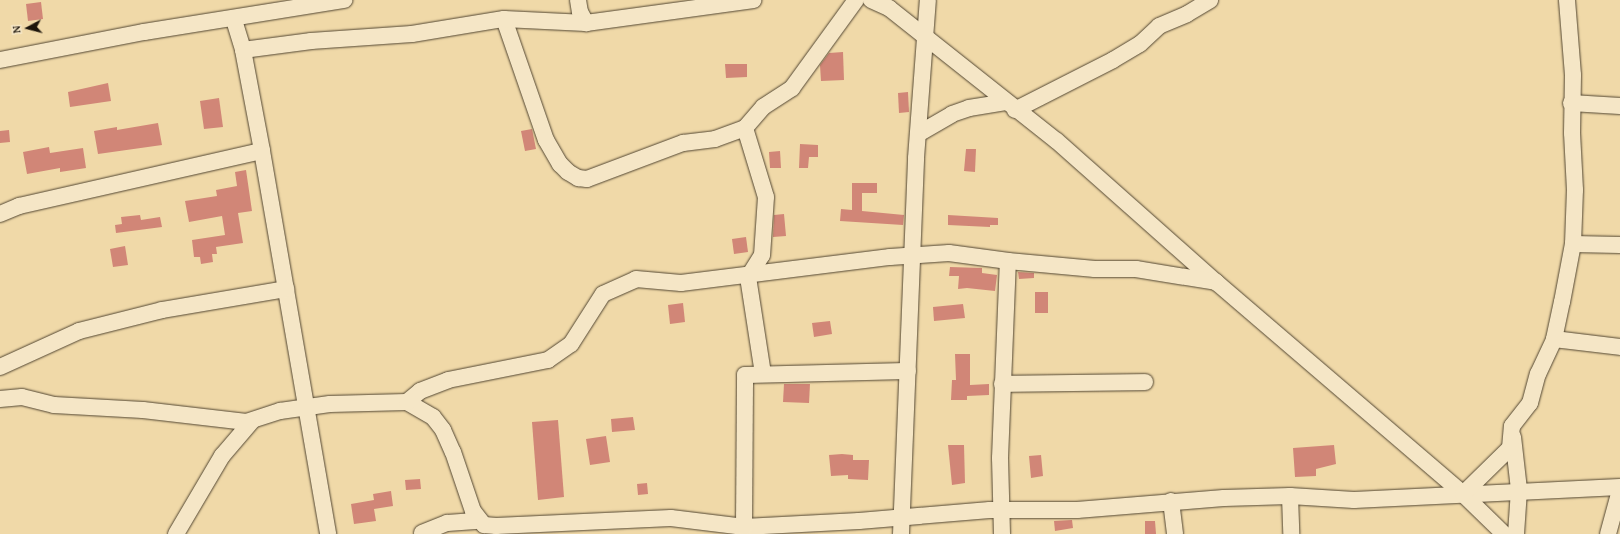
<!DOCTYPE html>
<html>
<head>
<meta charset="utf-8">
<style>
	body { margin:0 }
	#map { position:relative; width:1620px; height:534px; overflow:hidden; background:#f0d9a8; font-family:"Gentium Book Plus",serif }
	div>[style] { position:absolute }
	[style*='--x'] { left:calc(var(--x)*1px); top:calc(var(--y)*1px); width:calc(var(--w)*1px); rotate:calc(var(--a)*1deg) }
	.building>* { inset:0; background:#d18677 }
	.roads { filter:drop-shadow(0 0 1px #524632) drop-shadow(0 0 1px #524632) }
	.minor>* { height:16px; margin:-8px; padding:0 8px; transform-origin:8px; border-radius:8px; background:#f5e6c6 }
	span { translate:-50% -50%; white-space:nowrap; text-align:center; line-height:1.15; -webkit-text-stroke:4px #f5e6c6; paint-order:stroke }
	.north { position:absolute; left:8px; top:8px; width:40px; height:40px; -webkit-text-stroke:3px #f5e6c6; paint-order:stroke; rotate:263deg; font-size:11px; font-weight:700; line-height:16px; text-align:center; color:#1d150b }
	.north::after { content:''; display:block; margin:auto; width:14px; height:18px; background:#1d150b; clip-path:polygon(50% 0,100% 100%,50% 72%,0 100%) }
</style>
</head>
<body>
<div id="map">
	<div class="building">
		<i style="clip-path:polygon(41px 2px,43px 19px,28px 21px,26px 4px)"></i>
		<i style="clip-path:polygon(843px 52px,844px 80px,821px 81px,820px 65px,829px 53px)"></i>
		<i style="clip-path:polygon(725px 64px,747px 64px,747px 77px,726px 78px)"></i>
		<i style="clip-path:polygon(108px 83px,111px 101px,70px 107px,68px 92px)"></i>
		<i style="clip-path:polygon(908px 92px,909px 112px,899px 113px,898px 93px)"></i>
		<i style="clip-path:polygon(219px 98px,223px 127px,204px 129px,200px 101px)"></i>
		<i style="clip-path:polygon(158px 123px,162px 145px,98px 154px,94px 131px,117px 127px,117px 130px)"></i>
		<i style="clip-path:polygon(532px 129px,536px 149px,525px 151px,521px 131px)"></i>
		<i style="clip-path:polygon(9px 130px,10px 142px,0 143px,0 131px)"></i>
		<i style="clip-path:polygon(800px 144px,818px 145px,818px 157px,809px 157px,808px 168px,799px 168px)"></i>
		<i style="clip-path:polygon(49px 147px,50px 153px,83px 148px,86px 168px,60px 172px,60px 168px,27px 174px,23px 152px)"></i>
		<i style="clip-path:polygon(966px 149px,976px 149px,975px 172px,964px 171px)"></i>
		<i style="clip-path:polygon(780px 151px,781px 168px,770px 168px,769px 152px)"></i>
		<i style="clip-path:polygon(246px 170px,252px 211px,238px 213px,243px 243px,216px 247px,217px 254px,212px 254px,213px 262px,201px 264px,200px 257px,194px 257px,192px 240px,225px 235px,222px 216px,189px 222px,185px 201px,217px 196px,216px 190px,237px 186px,235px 172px)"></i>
		<i style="clip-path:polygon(852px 183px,877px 183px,877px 193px,862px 193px,862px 211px,904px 215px,903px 225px,840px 221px,841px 209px,852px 210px)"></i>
		<i style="clip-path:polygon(784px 214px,786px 236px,773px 237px,774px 215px)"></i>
		<i style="clip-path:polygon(140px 215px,141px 220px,160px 217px,162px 227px,116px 233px,115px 225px,122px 224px,121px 217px)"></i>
		<i style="clip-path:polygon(948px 215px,998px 218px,998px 225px,990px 225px,990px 227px,948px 225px)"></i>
		<i style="clip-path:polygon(746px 237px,748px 252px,734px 254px,732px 239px)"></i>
		<i style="clip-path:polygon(125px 246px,128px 265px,113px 267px,110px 249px)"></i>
		<i style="clip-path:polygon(950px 267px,982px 268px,982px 273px,997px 275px,995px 291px,967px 288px,958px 289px,959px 276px,949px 276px)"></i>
		<i style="clip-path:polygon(1018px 272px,1034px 273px,1034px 278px,1019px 279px)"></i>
		<i style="clip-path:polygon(1035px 292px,1048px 292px,1048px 313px,1035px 313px)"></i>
		<i style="clip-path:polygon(683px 303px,685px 322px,670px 324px,668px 305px)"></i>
		<i style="clip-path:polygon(963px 304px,965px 318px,934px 321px,933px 307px)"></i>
		<i style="clip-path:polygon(830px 321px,832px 334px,814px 337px,812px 323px)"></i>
		<i style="clip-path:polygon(955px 354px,970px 354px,970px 385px,989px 384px,989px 395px,967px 396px,967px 400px,951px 400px,952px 380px,956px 380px)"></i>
		<i style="clip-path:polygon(784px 384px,810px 384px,809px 403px,783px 402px)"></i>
		<i style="clip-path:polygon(633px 417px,635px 430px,612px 432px,611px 419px)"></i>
		<i style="clip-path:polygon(558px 420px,564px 497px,538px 500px,532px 422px)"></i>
		<i style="clip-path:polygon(606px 436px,610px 462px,590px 465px,586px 439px)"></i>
		<i style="clip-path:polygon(948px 445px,964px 445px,965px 483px,952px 485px)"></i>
		<i style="clip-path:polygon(1334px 445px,1336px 464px,1316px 469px,1316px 476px,1295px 477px,1293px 448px)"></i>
		<i style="clip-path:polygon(842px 454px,853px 455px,853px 460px,869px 460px,868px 480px,848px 479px,848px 475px,831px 476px,829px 455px)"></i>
		<i style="clip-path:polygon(1041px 455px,1043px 476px,1031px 478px,1029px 456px)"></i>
		<i style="clip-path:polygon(420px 479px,421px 489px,406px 490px,405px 480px)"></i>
		<i style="clip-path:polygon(647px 483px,648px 494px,638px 495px,637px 484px)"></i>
		<i style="clip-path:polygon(391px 491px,393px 506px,374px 509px,376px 521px,354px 524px,351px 504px,374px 500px,373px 494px)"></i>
		<i style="clip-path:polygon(1072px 520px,1073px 528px,1055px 531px,1054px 521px)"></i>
		<i style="clip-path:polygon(1145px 521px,1155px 521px,1156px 534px,1145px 534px)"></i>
	</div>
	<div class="roads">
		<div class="minor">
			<i style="--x:578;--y:0;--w:12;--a:81"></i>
			<i style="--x:580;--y:12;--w:13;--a:61"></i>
			<i style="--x:871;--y:0;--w:20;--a:24"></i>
			<i style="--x:889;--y:8;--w:214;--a:38.4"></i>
			<i style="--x:1057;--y:141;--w:213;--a:41.6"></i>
			<i style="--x:1216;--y:282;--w:326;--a:40.6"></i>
			<i style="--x:1463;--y:494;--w:57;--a:44.3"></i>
			<i style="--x:504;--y:19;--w:128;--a:70.9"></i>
			<i style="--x:546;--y:140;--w:28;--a:60"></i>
			<i style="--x:560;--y:164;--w:11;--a:45"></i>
			<i style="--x:568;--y:172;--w:12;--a:31"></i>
			<i style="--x:578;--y:178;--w:9;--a:6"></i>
			<i style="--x:587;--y:179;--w:103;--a:-20.6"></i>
			<i style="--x:683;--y:143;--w:32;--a:-7"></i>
			<i style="--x:715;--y:139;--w:32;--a:-20"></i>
			<i style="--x:745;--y:128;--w:28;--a:-49"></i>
			<i style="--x:763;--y:107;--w:35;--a:-33"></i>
			<i style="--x:792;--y:88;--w:109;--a:-54"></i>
			<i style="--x:234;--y:20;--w:31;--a:73"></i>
			<i style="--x:243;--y:50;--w:103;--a:79.3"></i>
			<i style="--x:262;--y:151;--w:389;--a:80.2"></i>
			<i style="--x:243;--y:50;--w:69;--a:-7.5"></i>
			<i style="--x:311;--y:41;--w:101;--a:-4"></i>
			<i style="--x:412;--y:34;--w:93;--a:-9.3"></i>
			<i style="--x:504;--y:19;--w:82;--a:2.8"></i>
			<i style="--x:586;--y:23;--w:169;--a:-7.8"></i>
			<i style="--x:0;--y:60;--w:147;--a:-11"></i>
			<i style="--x:144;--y:32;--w:203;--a:-9.1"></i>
			<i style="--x:1571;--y:103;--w:49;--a:3.5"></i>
			<i style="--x:1015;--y:110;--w:110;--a:-27"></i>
			<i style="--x:1113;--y:60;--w:31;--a:-31"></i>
			<i style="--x:1140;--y:44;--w:26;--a:-43"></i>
			<i style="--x:1159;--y:26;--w:30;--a:-23"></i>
			<i style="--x:1187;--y:14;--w:27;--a:-31"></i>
			<i style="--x:745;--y:128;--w:72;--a:73.1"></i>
			<i style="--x:766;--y:197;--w:58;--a:93.9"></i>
			<i style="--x:762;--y:255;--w:26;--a:122"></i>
			<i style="--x:748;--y:277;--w:98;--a:81.2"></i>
			<i style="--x:918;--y:134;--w:39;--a:-30"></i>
			<i style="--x:952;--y:114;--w:18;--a:-19"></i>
			<i style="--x:969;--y:108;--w:37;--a:-9"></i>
			<i style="--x:0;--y:214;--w:21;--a:-23"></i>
			<i style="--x:19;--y:206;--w:249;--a:-12.8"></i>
			<i style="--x:1573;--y:244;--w:47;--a:1.2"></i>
			<i style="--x:1554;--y:339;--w:66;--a:6.9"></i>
			<i style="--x:0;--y:367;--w:87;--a:-24.5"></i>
			<i style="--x:79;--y:331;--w:86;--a:-14.2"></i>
			<i style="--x:162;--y:310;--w:126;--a:-9.6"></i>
			<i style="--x:1002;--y:384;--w:143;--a:-0.8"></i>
			<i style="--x:0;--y:399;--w:22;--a:-5"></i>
			<i style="--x:22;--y:397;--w:33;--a:14"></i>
			<i style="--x:54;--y:405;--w:89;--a:3.2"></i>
			<i style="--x:143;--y:410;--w:104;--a:6.6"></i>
			<i style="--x:246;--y:422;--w:36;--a:-18"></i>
			<i style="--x:280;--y:411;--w:50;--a:-8"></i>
			<i style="--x:330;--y:404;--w:77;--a:-1.5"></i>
			<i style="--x:407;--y:402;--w:30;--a:30"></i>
			<i style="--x:433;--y:417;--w:16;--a:52"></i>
			<i style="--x:443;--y:430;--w:24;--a:66"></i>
			<i style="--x:453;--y:452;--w:62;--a:71.3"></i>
			<i style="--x:473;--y:511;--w:18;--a:52"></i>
			<i style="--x:484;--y:525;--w:12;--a:5"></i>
			<i style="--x:496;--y:526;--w:175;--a:-2.6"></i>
			<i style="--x:671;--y:518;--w:74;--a:7"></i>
			<i style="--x:744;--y:527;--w:115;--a:-3"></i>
			<i style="--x:859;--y:521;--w:131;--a:-4.8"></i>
			<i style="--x:990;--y:510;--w:87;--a:0"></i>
			<i style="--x:1077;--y:510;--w:147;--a:-4.7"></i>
			<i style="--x:1224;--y:498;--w:66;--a:-1.7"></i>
			<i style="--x:1290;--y:496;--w:64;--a:3.6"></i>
			<i style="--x:1354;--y:500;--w:266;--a:-2.8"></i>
			<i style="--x:407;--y:402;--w:17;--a:-40"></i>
			<i style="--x:420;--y:391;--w:30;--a:-21"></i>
			<i style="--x:448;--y:380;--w:102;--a:-11.3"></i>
			<i style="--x:548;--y:360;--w:28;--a:-35"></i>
			<i style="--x:571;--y:344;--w:59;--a:-57.4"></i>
			<i style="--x:603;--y:294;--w:36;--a:-24"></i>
			<i style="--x:636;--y:279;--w:45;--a:5.1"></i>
			<i style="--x:681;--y:283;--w:211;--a:-7.1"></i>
			<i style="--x:890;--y:257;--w:59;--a:-3.9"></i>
			<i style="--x:949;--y:253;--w:60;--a:7.7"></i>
			<i style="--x:1008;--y:261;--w:87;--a:5.3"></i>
			<i style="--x:1095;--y:269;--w:41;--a:0"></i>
			<i style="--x:1136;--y:269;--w:81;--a:9.2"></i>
			<i style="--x:1513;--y:437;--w:53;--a:83.5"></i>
			<i style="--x:1519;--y:490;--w:44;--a:93.9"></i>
			<i style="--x:1463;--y:494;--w:66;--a:-44.4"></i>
			<i style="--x:1510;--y:448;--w:22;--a:-85"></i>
			<i style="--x:1512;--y:426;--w:29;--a:-52"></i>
			<i style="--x:1530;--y:403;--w:30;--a:-75"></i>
			<i style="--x:1538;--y:374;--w:38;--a:-65"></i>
			<i style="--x:1554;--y:339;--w:38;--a:-78"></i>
			<i style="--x:1562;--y:302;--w:59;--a:-79.3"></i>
			<i style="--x:1573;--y:244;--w:54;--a:-87.9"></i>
			<i style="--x:1575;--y:190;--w:57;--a:-93"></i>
			<i style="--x:1572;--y:133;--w:58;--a:-89"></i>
			<i style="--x:1573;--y:75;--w:75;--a:-94.6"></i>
			<i style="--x:1290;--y:496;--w:38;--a:88"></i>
			<i style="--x:1171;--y:501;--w:33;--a:83"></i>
			<i style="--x:744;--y:527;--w:152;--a:-89.6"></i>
			<i style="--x:745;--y:375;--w:163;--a:-1.4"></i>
			<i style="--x:422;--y:533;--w:27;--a:-22"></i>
			<i style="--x:447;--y:523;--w:32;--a:-4"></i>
			<i style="--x:176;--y:534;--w:91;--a:-59.5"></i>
			<i style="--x:222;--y:456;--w:46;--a:-49.4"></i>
			<i style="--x:901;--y:534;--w:376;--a:-87.7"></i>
			<i style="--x:916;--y:158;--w:158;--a:-85.7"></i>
			<i style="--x:1002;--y:534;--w:76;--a:-91.5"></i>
			<i style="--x:1000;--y:458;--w:197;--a:-87.7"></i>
			<i style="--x:1608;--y:534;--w:46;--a:-74.7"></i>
		</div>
	</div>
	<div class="north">N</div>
</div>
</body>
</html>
